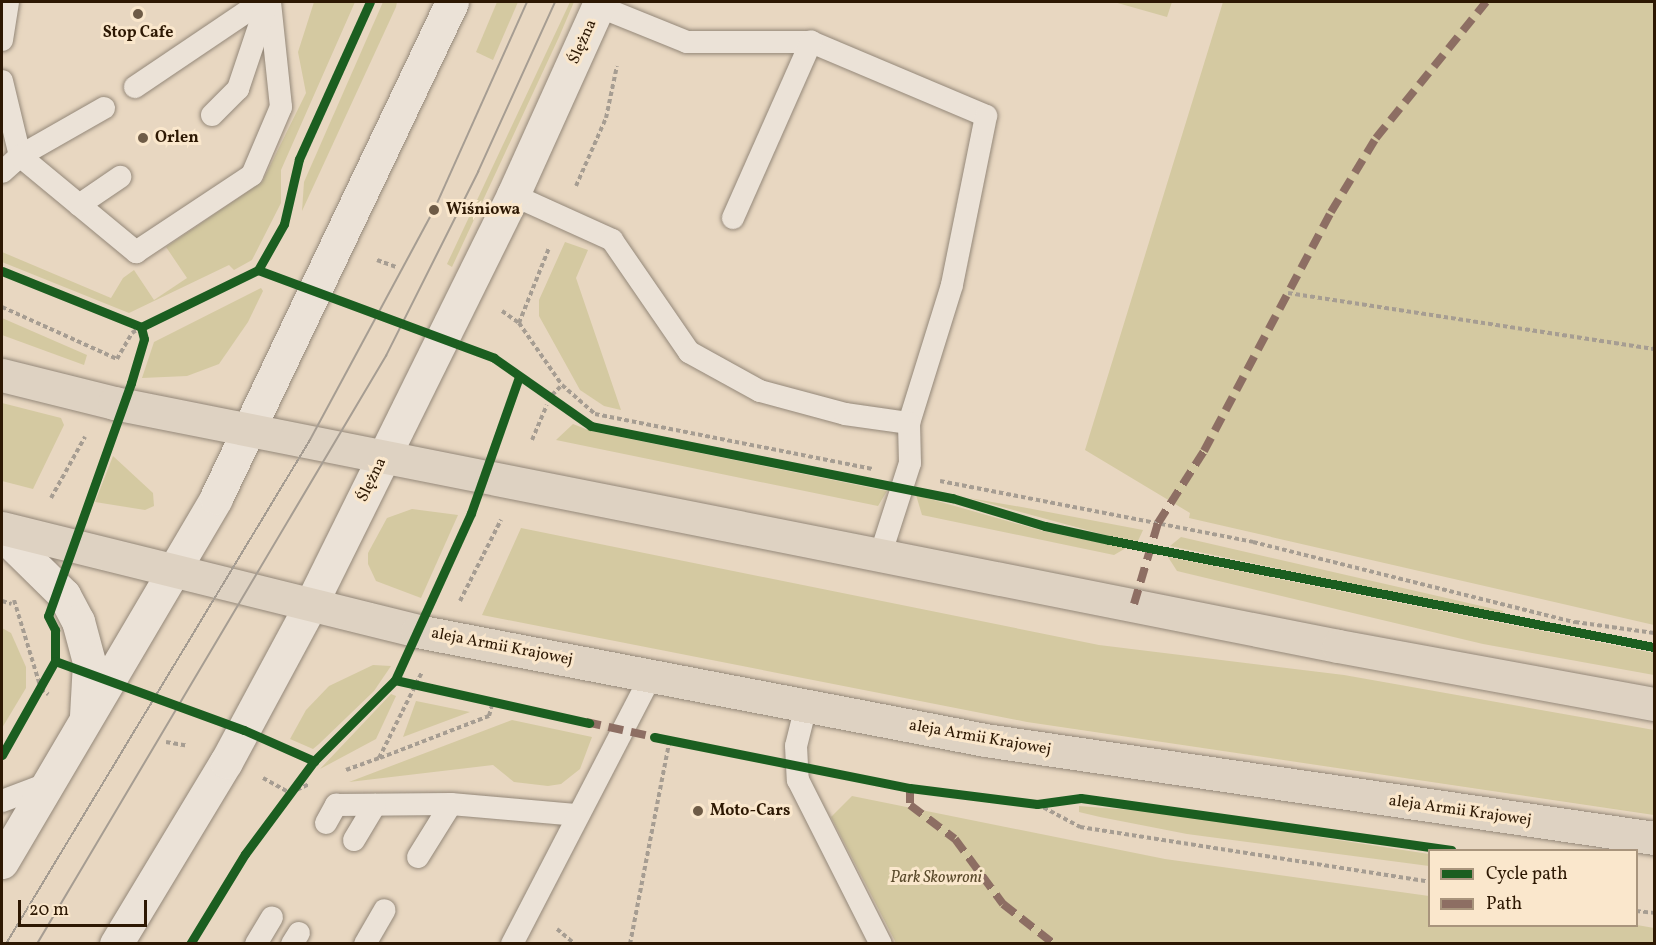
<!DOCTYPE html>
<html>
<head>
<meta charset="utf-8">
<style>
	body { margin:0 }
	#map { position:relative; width:1656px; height:945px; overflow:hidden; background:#e8d7c1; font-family:Vollkorn,serif }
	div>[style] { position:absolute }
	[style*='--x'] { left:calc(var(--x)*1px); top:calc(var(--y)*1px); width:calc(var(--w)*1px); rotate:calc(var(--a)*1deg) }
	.green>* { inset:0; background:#d4c9a1 }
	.path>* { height:4px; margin-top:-2px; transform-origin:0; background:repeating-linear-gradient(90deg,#a69d92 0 4.5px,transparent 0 7.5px) }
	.roads { filter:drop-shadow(0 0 2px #948879) drop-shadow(0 0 2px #948879) }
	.lane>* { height:22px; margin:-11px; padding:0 11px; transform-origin:11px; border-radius:11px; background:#ebe2d7 }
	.secondary>* { height:33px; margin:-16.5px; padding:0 16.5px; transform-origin:16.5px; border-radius:16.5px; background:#ebe2d7 }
	.primary>* { height:33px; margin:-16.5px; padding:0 16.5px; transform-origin:16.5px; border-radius:16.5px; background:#ded2c2 }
	.tram>* { height:1.5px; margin:-0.75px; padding:0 0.75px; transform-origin:0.75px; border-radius:0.75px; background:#a69d92 }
	.quiet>* { height:8px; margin-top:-4px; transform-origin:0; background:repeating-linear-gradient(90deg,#8d6e63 0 15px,transparent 0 23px) }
	.cycleway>* { height:9px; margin:-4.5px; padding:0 4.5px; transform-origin:4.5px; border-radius:4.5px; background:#1b5e20 }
	.dots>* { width:16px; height:16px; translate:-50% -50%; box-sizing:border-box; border:3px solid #fae7cc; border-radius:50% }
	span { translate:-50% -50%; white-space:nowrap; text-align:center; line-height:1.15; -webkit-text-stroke:6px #fae7cc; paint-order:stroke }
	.poi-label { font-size:16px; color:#2d1803; font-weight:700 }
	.left { translate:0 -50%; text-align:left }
	.street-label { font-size:16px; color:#2d1803 }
	.park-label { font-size:16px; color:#5a4a2b; font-style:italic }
	.frame { position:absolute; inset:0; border:3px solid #2d1803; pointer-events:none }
	.legend { position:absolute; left:1428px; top:849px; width:210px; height:78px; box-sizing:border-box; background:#fae7cc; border:2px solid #a8947c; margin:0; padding:8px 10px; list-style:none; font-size:18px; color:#2d1803 }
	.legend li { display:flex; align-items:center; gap:12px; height:30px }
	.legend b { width:30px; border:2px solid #a8947c }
	.scale { position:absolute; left:18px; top:900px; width:129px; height:27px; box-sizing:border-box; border:3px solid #2d1803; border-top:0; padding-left:8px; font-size:18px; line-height:21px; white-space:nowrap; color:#2d1803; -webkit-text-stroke:4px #fae7cc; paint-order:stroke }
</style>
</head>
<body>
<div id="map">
	<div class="green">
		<i style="clip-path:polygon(314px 2px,355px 2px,281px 170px,281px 203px,252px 260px,234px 270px,229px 265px,129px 313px,2px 262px,2px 252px,111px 298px,123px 278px,134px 270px,154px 300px,187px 278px,166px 247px,262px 182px,306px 93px,298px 52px)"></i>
		<i style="clip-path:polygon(383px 2px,397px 2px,396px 7px,302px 211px,304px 182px)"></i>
		<i style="clip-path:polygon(497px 2px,518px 2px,493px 60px,476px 52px)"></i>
		<i style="clip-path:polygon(570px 2px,574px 2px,559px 37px,452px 267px,447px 264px)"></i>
		<i style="clip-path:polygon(1114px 2px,1172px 2px,1167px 17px)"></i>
		<i style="clip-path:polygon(1223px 2px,1654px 2px,1654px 625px,1189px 518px,1190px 513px,1085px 450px)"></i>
		<i style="clip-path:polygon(565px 242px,588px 250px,576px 278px,621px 410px,604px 406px,580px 390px,539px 316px,539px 300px)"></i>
		<i style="clip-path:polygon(261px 288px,263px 291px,248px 322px,219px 364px,187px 376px,142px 378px,154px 342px)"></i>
		<i style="clip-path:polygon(2px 318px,87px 355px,84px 365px,2px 335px)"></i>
		<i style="clip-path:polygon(2px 403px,61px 418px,64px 425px,33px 489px,2px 481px)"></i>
		<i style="clip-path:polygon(573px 424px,591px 431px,887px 491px,878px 506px,556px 440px)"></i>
		<i style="clip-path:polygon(113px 456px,153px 493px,154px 506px,145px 510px,95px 502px)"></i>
		<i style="clip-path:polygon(916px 495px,1043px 531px,1126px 548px,1114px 555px,922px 515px)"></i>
		<i style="clip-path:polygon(969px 498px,1027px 508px,1143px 530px,1138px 541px,1109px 536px)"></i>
		<i style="clip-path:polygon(412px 509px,458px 515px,421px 598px,376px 581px,368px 564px,368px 553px,387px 518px)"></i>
		<i style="clip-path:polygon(521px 528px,1099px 645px,1344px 675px,1654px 730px,1654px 815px,1027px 722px,482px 615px)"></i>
		<i style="clip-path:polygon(1181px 537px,1503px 611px,1502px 615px,1170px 546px)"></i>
		<i style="clip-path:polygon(1168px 557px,1654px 653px,1654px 675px,1483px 644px,1177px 571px)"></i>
		<i style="clip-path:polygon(2px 628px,11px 633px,26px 667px,26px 688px,2px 728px)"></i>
		<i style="clip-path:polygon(373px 665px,391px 666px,374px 691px,319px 744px,313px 749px,290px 739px,306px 710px,329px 686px)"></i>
		<i style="clip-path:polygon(391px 694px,396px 696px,376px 739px,320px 769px)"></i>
		<i style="clip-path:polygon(416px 701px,470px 712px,403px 737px)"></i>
		<i style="clip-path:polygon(512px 720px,592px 737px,580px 769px,561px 784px,548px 786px,514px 782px,493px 765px,349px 782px)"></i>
		<i style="clip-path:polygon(852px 796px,1165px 859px,1429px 896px,1430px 926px,1637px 925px,1654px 928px,1654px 943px,896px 943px,831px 817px)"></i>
		<i style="clip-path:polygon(1079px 806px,1156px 812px,1429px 854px,1429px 866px,1187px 834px,1100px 817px,1079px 812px)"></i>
	</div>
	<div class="path">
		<i style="--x:576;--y:186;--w:74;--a:-66.2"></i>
		<i style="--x:606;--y:118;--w:53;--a:-78.1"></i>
		<i style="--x:377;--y:260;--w:20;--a:20"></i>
		<i style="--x:1288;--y:293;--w:370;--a:8.7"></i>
		<i style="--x:2;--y:307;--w:126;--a:24.3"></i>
		<i style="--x:502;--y:311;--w:21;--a:35"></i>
		<i style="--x:519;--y:323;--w:75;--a:55.3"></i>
		<i style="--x:562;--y:385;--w:44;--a:41.3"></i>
		<i style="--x:595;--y:414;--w:283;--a:11.2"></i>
		<i style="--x:519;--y:323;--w:81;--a:-68.2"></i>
		<i style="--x:117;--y:359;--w:30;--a:-60"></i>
		<i style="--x:132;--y:333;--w:11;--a:-34"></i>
		<i style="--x:552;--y:395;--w:14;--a:-45"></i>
		<i style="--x:532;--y:440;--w:38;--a:-67"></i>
		<i style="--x:940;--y:481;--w:319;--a:11"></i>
		<i style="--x:1253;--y:542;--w:332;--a:14"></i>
		<i style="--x:1575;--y:622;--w:80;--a:7.9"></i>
		<i style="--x:51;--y:498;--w:70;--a:-60.9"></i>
		<i style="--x:14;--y:600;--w:93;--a:73.1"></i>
		<i style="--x:41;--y:689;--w:9;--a:36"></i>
		<i style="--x:2;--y:601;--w:10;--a:17"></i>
		<i style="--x:460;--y:601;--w:91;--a:-63.2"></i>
		<i style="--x:166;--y:742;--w:22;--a:10"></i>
		<i style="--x:380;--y:758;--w:117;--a:-21.1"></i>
		<i style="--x:489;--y:716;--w:16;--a:-75"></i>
		<i style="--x:346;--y:770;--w:35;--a:-20"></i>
		<i style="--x:379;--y:758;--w:96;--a:-63.4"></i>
		<i style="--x:263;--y:778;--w:31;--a:29"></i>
		<i style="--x:290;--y:793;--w:21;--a:-25"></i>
		<i style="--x:1037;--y:804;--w:49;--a:28.1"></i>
		<i style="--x:1080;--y:827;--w:354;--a:8.9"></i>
		<i style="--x:1636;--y:911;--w:18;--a:6"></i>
		<i style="--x:557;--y:929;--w:23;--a:40"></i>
		<i style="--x:630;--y:944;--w:209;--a:-79"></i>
	</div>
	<div class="roads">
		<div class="lane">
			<i style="--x:598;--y:6;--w:96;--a:22"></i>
			<i style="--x:687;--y:42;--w:124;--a:0"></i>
			<i style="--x:811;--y:42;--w:190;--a:22.9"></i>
			<i style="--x:986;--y:116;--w:172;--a:101.4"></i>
			<i style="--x:952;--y:285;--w:145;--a:107.3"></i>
			<i style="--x:909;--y:423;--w:40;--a:88.6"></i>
			<i style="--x:910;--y:463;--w:95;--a:107.9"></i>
			<i style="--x:2;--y:40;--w:38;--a:-81"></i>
			<i style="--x:2;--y:81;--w:77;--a:76.5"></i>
			<i style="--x:20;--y:156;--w:24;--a:138"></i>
			<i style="--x:135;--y:87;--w:152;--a:-34"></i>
			<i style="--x:104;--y:108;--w:97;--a:150.3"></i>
			<i style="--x:20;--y:156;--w:151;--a:39.6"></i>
			<i style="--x:136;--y:252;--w:139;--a:-33.6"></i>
			<i style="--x:252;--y:175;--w:74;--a:-66.9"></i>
			<i style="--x:281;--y:107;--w:106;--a:-96"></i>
			<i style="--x:212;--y:115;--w:37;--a:-45"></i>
			<i style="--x:238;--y:89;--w:91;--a:-71.4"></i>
			<i style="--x:513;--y:195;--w:109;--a:24.4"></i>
			<i style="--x:612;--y:240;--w:136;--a:55.5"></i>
			<i style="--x:689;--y:352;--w:81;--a:28.8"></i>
			<i style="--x:760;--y:391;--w:88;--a:15.1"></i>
			<i style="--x:845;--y:414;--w:65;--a:8"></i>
			<i style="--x:79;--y:205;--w:50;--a:-34.3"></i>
			<i style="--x:733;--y:218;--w:193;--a:-66.1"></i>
			<i style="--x:806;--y:706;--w:41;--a:104"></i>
			<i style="--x:796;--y:746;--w:34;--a:87"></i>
			<i style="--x:798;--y:780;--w:184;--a:63.2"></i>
			<i style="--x:2;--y:801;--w:48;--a:-20.7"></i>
			<i style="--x:326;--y:823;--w:21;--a:-61"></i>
			<i style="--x:336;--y:805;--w:115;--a:-0.5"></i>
			<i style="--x:451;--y:804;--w:125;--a:5"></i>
			<i style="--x:354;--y:840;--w:41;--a:-59"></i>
			<i style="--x:418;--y:857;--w:62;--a:-58.1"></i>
			<i style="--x:256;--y:944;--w:31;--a:-59"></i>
			<i style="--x:292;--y:944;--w:13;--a:-58"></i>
			<i style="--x:365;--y:944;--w:39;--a:-60"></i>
			<i style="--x:512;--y:944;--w:302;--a:-62.6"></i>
		</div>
		<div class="secondary">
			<i style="--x:2;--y:534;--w:87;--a:44.5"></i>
			<i style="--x:64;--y:595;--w:30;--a:62"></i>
			<i style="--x:78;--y:621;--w:42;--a:75"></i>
			<i style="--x:89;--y:662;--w:54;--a:93.2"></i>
			<i style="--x:2;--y:862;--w:422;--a:-59.5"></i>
			<i style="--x:216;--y:498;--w:549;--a:-64.55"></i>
			<i style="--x:116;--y:944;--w:213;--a:-58.9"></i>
			<i style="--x:226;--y:762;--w:179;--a:-61.7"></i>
			<i style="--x:311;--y:604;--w:456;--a:-63.7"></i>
			<i style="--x:513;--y:195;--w:212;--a:-65.7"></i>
		</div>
		<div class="primary">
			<i style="--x:2;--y:375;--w:115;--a:14"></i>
			<i style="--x:114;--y:403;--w:1248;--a:11.23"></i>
			<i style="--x:1338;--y:646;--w:321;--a:10.4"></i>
			<i style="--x:2;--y:528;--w:428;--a:13.9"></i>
			<i style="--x:417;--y:631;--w:578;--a:10.86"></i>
			<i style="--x:985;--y:740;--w:676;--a:8.33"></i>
		</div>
	</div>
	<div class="tram">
		<i style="--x:6;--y:944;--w:589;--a:-58.9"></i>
		<i style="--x:310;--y:440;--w:261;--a:-61.7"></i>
		<i style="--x:434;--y:210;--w:228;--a:-65.9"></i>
		<i style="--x:37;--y:944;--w:684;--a:-59.31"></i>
		<i style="--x:386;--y:356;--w:206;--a:-63.4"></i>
		<i style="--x:478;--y:172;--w:187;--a:-65.6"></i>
	</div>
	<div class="quiet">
		<i style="--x:1134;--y:604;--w:84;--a:-73.5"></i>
		<i style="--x:1158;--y:523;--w:85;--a:-57.4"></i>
		<i style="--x:1204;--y:451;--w:271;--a:-62"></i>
		<i style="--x:1331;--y:212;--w:87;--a:-58.7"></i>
		<i style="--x:1376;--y:138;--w:175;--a:-51"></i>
		<i style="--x:586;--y:722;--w:75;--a:12.4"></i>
		<i style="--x:910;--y:788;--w:17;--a:90"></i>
		<i style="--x:910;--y:805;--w:56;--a:37.1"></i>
		<i style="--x:955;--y:839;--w:81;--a:53.6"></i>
		<i style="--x:1003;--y:904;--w:65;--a:38.1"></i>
	</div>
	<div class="cycleway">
		<i style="--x:258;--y:270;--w:252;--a:20.4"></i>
		<i style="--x:494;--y:358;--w:118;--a:35"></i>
		<i style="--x:591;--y:426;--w:368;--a:11.3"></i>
		<i style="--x:952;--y:498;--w:97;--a:16.8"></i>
		<i style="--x:1045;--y:526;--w:66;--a:12.3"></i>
		<i style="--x:1109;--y:540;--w:555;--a:11.11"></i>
		<i style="--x:2;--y:271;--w:150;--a:21.9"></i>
		<i style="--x:141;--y:327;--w:130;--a:-26"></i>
		<i style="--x:258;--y:270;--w:53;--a:-60.5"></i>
		<i style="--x:284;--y:224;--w:67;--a:-77"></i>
		<i style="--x:299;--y:159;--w:172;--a:-65.7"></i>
		<i style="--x:141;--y:327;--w:12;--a:76"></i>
		<i style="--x:144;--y:339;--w:46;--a:106.5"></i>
		<i style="--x:131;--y:383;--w:247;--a:109.6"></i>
		<i style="--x:48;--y:616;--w:16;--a:63"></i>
		<i style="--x:55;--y:630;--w:31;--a:90"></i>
		<i style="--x:55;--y:661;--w:201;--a:20.1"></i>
		<i style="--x:244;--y:730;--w:77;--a:23.9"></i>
		<i style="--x:314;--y:761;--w:115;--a:-45"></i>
		<i style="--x:395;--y:680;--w:183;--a:-65.5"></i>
		<i style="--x:471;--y:513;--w:144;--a:-70.6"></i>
		<i style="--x:395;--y:680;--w:199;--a:12.5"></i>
		<i style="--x:654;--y:737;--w:261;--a:11.3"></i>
		<i style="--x:910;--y:788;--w:128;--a:7.2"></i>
		<i style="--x:1037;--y:804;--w:44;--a:-7.8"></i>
		<i style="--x:1081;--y:798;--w:374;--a:8"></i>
		<i style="--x:2;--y:755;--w:108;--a:-60.6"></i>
		<i style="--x:190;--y:944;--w:105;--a:-58.6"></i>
		<i style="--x:245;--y:854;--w:116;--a:-53.4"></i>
	</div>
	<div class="dots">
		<i style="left:138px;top:14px;background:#6e5b46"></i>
		<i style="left:143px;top:138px;background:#6e5b46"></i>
		<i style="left:434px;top:210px;background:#6e5b46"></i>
		<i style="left:698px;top:811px;background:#6e5b46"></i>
	</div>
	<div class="poi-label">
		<span style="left:138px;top:33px">Stop Cafe</span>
		<span class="left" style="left:155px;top:138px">Orlen</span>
		<span class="left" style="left:446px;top:210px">Wiśniowa</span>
		<span class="left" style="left:710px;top:811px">Moto-Cars</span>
	</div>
	<div class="street-label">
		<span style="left:583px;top:42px;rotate:-66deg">Ślężna</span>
		<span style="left:372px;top:480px;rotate:-64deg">Ślężna</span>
		<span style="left:502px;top:647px;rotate:11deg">aleja Armii Krajowej</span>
		<span style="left:980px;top:738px;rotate:10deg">aleja Armii Krajowej</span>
		<span style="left:1460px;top:811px;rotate:8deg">aleja Armii Krajowej</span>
	</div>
	<div class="park-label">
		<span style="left:936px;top:878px">Park Skowroni</span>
	</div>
	<div class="frame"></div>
	<ul class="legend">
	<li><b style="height:8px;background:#1b5e20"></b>Cycle path</li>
	<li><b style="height:8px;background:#8d6e63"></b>Path</li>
	</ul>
	<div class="scale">20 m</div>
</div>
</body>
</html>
